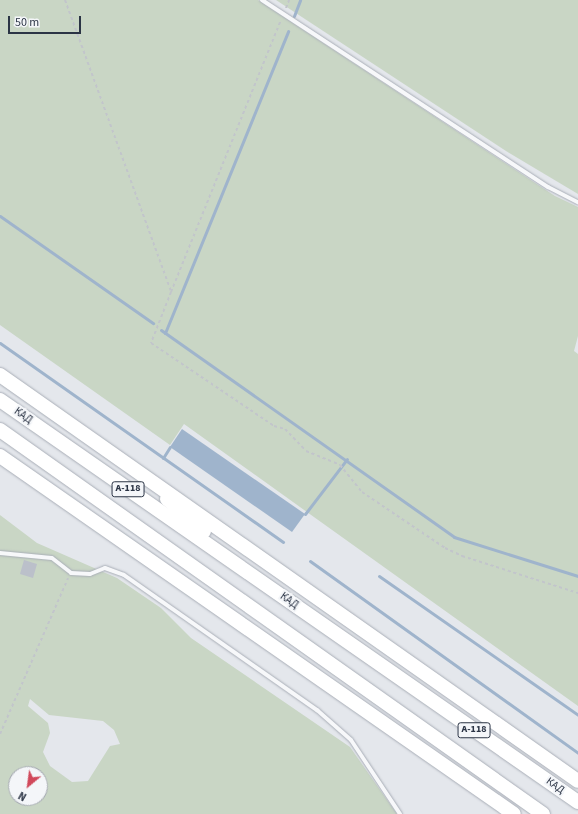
<!DOCTYPE html>
<html>
<head>
<meta charset="utf-8">
<style>
	body { margin:0 }
	#map { position:relative; width:578px; height:814px; overflow:hidden; background:#e4e7ec; font-family:"Source Sans 3",sans-serif }
	div>[style] { position:absolute }
	[style*='--x'] { left:calc(var(--x)*1px); top:calc(var(--y)*1px); width:calc(var(--w)*1px); rotate:calc(var(--a)*1deg) }
	.green>* { inset:0; background:#c9d6c5 }
	.water>* { inset:0; background:#9fb4cc }
	.stream>* { height:3px; margin:-1.5px; padding:0 1.5px; transform-origin:1.5px; border-radius:1.5px; background:#9fb4cc }
	.building>* { inset:0; background:#bbc0ca }
	.path>* { height:2px; margin-top:-1px; transform-origin:0; background:repeating-linear-gradient(90deg,#c2c5cb 0 3px,transparent 0 6px) }
	.roads { filter:drop-shadow(0 0 1px #a9aeb7) drop-shadow(0 0 1px #a9aeb7) }
	.service>* { height:4px; margin:-2px; padding:0 2px; transform-origin:2px; border-radius:2px; background:#f7f8fa }
	.motorway>* { height:14px; margin:-7px; padding:0 7px; transform-origin:7px; border-radius:7px; background:#fff }
	span { translate:-50% -50%; white-space:nowrap; text-align:center; line-height:1.15; -webkit-text-stroke:4px #f4f6f9; paint-order:stroke }
	.shield-label span { padding:1px 3px; background:#f4f6f9; border:1px solid; border-radius:3px; -webkit-text-stroke-width:0 }
	.shield-label { font-size:10px; color:#2b3445; font-weight:700 }
	.street-label { font-size:11px; color:#2b3445 }
	.north { position:absolute; left:8px; top:766px; width:40px; height:40px; box-sizing:border-box; background:#f4f6f9; border:1px solid #a4a8b1; border-radius:50%; rotate:209deg; font-size:11px; font-weight:700; line-height:16px; text-align:center; color:#2b3445 }
	.north::after { content:''; display:block; margin:auto; width:14px; height:18px; background:#d1495b; clip-path:polygon(50% 0,100% 100%,50% 72%,0 100%) }
	.scale { position:absolute; left:8px; top:16px; width:73px; height:18px; box-sizing:border-box; border:2px solid #2b3445; border-top:0; padding-left:5px; font-size:12px; line-height:14px; white-space:nowrap; color:#2b3445; -webkit-text-stroke:3px #f4f6f9; paint-order:stroke }
</style>
</head>
<body>
<div id="map">
	<div class="green">
		<i style="clip-path:polygon(0 0,258px 0,555px 196px,578px 207px,578px 336px,574px 351px,578px 354px,578px 706px,184px 424px,170px 445px,0 325px)"></i>
		<i style="clip-path:polygon(276px 0,578px 0,578px 194px,506px 151px)"></i>
		<i style="clip-path:polygon(evenodd,0 515px,37px 543px,117px 578px,161px 608px,191px 638px,350px 747px,397px 814px,0 814px,0 515px,30px 699px,49px 715px,103px 721px,114px 730px,120px 744px,110px 746px,88px 781px,72px 782px,50px 766px,43px 752px,50px 733px,48px 723px,28px 706px,30px 699px,0 515px,16px 774px,40px 774px,40px 798px,16px 798px,16px 774px)"></i>
	</div>
	<div class="water">
		<i style="clip-path:polygon(182px 429px,305px 514px,292px 532px,170px 447px)"></i>
	</div>
	<div class="stream">
		<i style="--x:294;--y:16;--w:17;--a:-69"></i>
		<i style="--x:0;--y:216;--w:187;--a:35"></i>
		<i style="--x:161;--y:330;--w:359;--a:35.2"></i>
		<i style="--x:454;--y:537;--w:130;--a:17.5"></i>
		<i style="--x:165;--y:333;--w:326;--a:-67.8"></i>
		<i style="--x:0;--y:343;--w:346;--a:35.1"></i>
		<i style="--x:163;--y:458;--w:13;--a:-58"></i>
		<i style="--x:305;--y:514;--w:69;--a:-52.6"></i>
		<i style="--x:310;--y:561;--w:330;--a:35.6"></i>
		<i style="--x:379;--y:576;--w:243;--a:34.9"></i>
	</div>
	<div class="building">
		<i style="clip-path:polygon(24px 560px,37px 564px,33px 578px,20px 574px)"></i>
	</div>
	<div class="path">
		<i style="--x:65;--y:0;--w:311;--a:70"></i>
		<i style="--x:171;--y:292;--w:55;--a:111.4"></i>
		<i style="--x:151;--y:343;--w:148;--a:34"></i>
		<i style="--x:274;--y:426;--w:11;--a:15"></i>
		<i style="--x:285;--y:429;--w:30;--a:46"></i>
		<i style="--x:306;--y:451;--w:37;--a:22"></i>
		<i style="--x:340;--y:465;--w:35;--a:51"></i>
		<i style="--x:362;--y:492;--w:100;--a:34"></i>
		<i style="--x:445;--y:548;--w:19;--a:25"></i>
		<i style="--x:462;--y:556;--w:122;--a:17.7"></i>
		<i style="--x:286;--y:8;--w:9;--a:-69"></i>
		<i style="--x:171;--y:292;--w:293;--a:-68"></i>
		<i style="--x:0;--y:734;--w:170;--a:-66.4"></i>
	</div>
	<div class="roads">
		<div class="service">
			<i style="--x:262;--y:0;--w:342;--a:33.2"></i>
			<i style="--x:548;--y:187;--w:34;--a:27"></i>
			<i style="--x:0;--y:553;--w:52;--a:5.5"></i>
			<i style="--x:52;--y:558;--w:24;--a:38"></i>
			<i style="--x:71;--y:573;--w:19;--a:3"></i>
			<i style="--x:90;--y:574;--w:16;--a:-22"></i>
			<i style="--x:105;--y:568;--w:20;--a:20"></i>
			<i style="--x:124;--y:575;--w:236;--a:35"></i>
			<i style="--x:317;--y:710;--w:45;--a:41.4"></i>
			<i style="--x:351;--y:740;--w:89;--a:56.5"></i>
		</div>
		<div class="motorway">
			<i style="--x:0;--y:375;--w:706;--a:35.09"></i>
			<i style="--x:0;--y:400;--w:704;--a:34.82"></i>
			<i style="--x:0;--y:430;--w:665;--a:35.27"></i>
			<i style="--x:0;--y:456;--w:626;--a:34.86"></i>
			<i style="--x:167;--y:499;--w:49;--a:40.9"></i>
		</div>
	</div>
	<div class="shield-label">
		<span style="left:128px;top:489px">А-118</span>
		<span style="left:474px;top:730px">А-118</span>
	</div>
	<div class="street-label">
		<span style="left:23px;top:416px;rotate:35deg">КАД</span>
		<span style="left:289px;top:601px;rotate:35deg">КАД</span>
		<span style="left:555px;top:786px;rotate:35deg">КАД</span>
	</div>
	<div class="north">N</div>
	<div class="scale">50 m</div>
</div>
</body>
</html>
